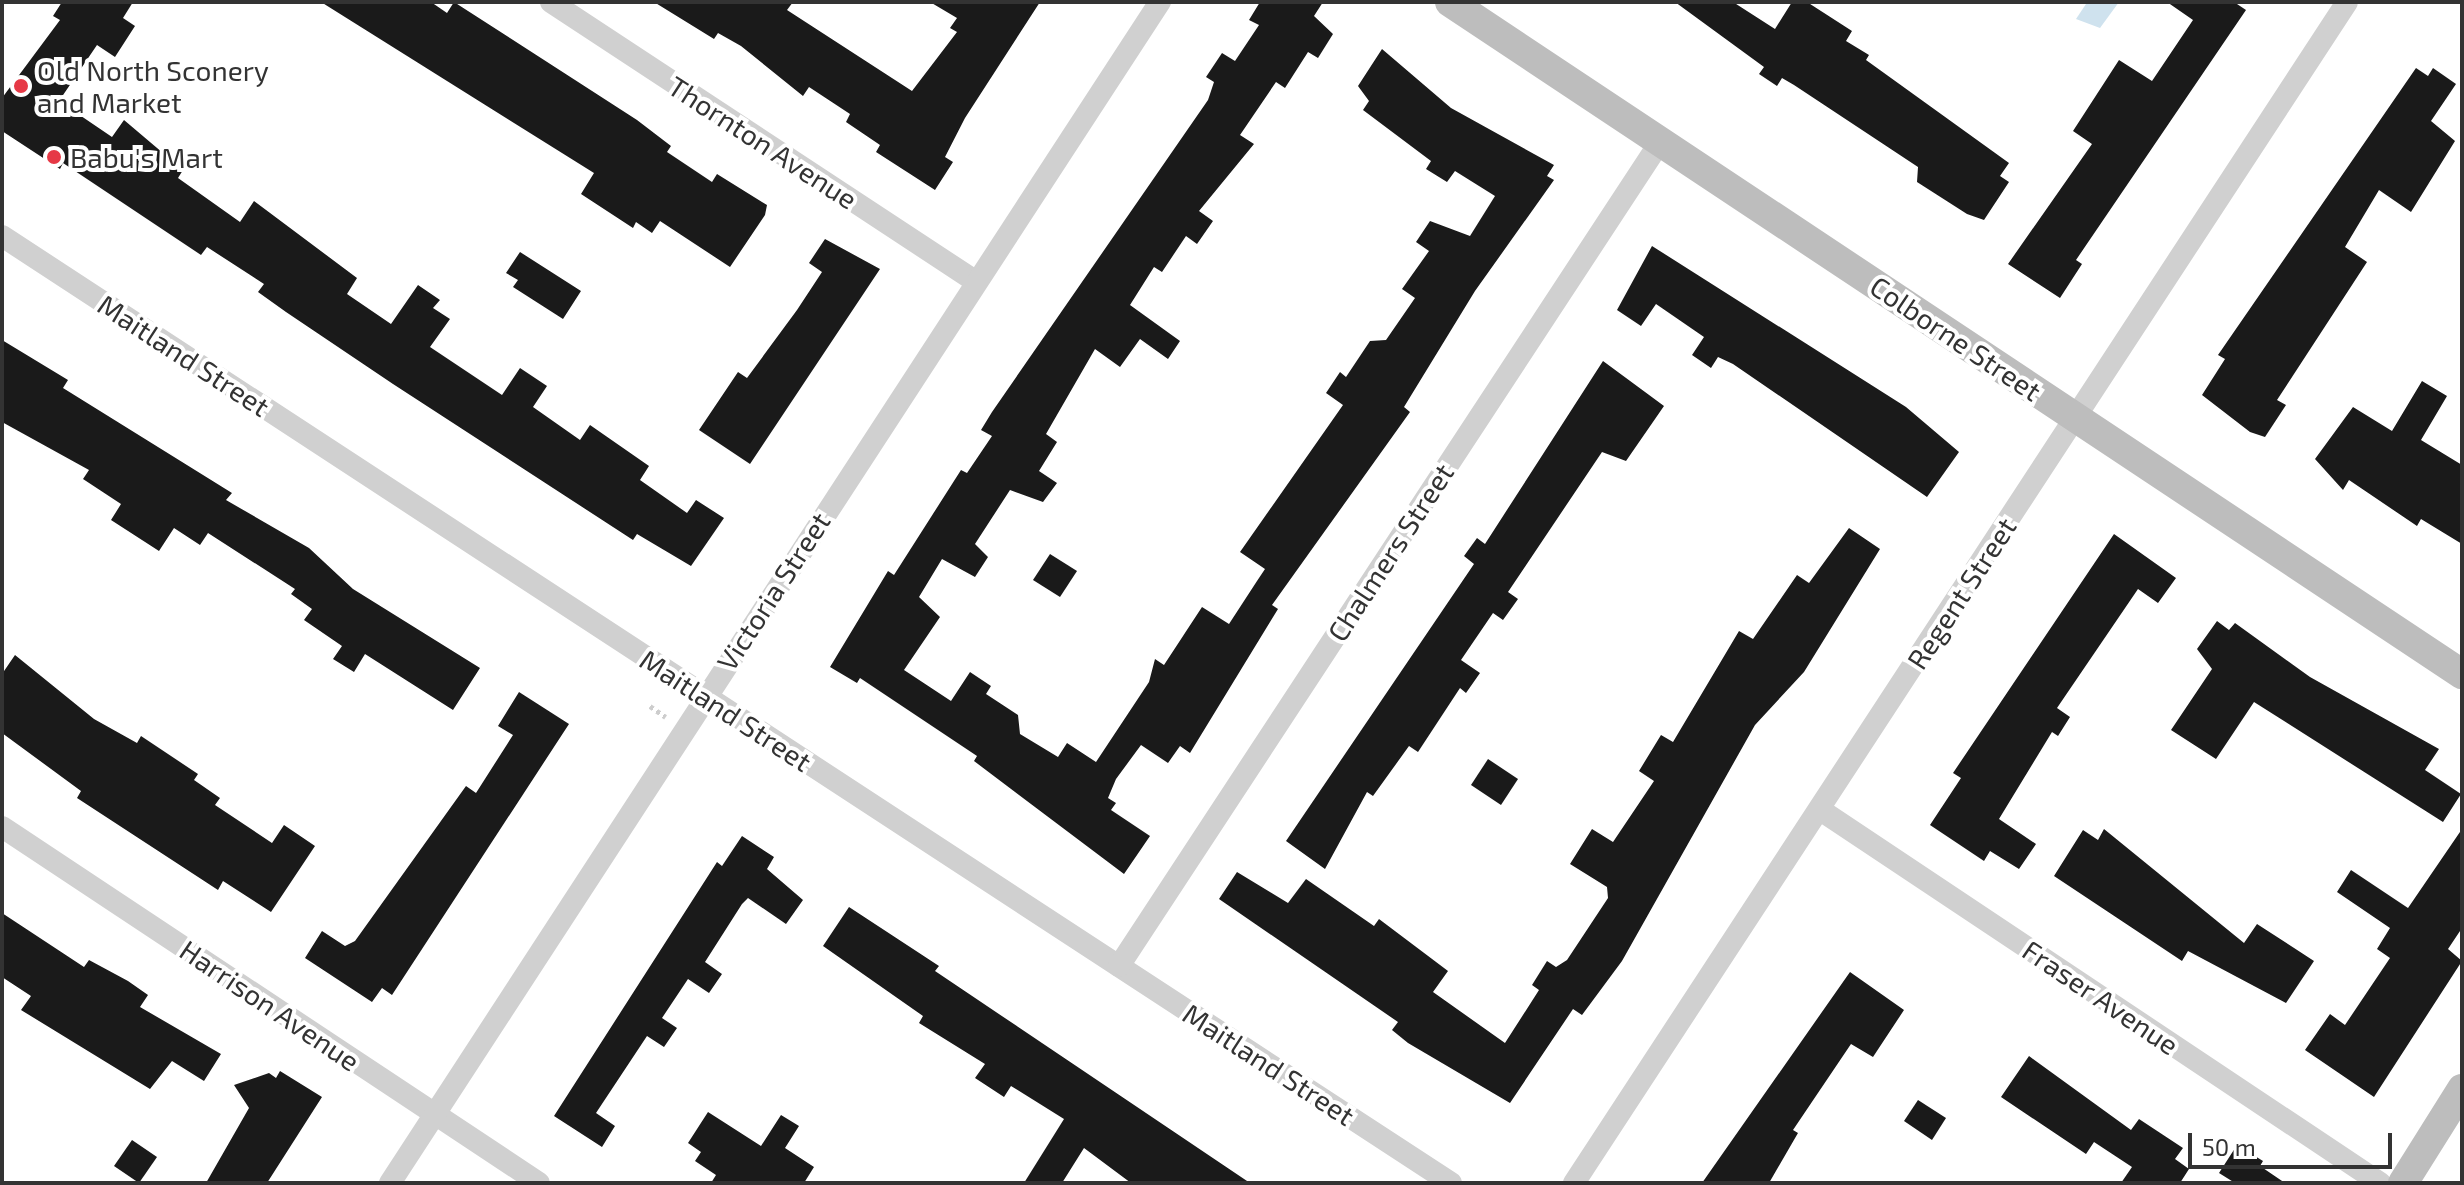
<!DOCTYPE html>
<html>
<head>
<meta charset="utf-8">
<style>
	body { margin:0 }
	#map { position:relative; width:2464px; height:1185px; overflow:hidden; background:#fff; font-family:"Exo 2",sans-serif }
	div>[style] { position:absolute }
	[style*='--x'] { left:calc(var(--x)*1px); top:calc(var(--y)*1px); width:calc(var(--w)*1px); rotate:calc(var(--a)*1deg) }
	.water>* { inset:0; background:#cfe2ee }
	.building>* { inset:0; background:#1a1a1a }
	.path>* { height:5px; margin-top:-2.5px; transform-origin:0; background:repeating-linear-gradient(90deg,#cdcdcd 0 4px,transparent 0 8px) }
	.street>* { height:22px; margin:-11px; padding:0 11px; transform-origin:11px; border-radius:11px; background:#d0d0d0 }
	.secondary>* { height:30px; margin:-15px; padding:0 15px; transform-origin:15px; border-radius:15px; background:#bdbdbd }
	.dots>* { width:22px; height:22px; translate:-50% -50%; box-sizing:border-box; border:4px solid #fff; border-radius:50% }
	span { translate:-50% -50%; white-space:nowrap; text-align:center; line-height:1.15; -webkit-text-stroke:8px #fff; paint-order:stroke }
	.poi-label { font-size:28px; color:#333 }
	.left { translate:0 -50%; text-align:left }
	.street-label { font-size:28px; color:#333 }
	.frame { position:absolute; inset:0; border:4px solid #333; pointer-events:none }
	.scale { position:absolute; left:2188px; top:1133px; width:204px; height:36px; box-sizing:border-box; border:4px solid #333; border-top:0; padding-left:10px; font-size:24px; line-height:28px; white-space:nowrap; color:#333; -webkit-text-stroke:6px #fff; paint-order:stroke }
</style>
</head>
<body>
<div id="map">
	<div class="water">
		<i style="clip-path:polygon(2119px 2px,2100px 28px,2076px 19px,2086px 4px)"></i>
	</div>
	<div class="building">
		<i style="clip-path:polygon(62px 2px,133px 2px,123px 18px,135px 26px,115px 57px,97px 45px,59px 101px,112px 137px,124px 120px,183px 170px,178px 178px,240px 222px,254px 201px,357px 278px,347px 294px,391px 324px,418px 285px,440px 300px,433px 308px,450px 319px,430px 347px,502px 395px,520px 368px,547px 386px,533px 407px,580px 440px,590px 425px,649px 466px,640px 480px,687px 513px,696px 500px,724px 518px,691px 566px,637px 534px,633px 540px,393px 384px,286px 312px,258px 292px,264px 284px,207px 247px,201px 255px,63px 163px,60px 169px,2px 131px,2px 98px,60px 20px,53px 16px)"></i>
		<i style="clip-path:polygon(321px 2px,431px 2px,447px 13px,454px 2px,637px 120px,671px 146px,667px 152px,712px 182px,717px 174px,767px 205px,765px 215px,730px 267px,660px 221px,652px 233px,636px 222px,633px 228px,581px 194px,594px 173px)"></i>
		<i style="clip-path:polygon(654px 2px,793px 2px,787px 10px,912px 91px,957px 32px,950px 28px,957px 18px,930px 2px,1040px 2px,965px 118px,945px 157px,953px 162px,935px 190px,876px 152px,880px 145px,846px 122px,850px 114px,809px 87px,803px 96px,741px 46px,718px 33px,714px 39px)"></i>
		<i style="clip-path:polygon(1260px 2px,1323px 2px,1314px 16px,1333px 34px,1318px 58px,1308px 52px,1285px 88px,1276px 82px,1240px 135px,1254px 144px,1199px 211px,1213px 221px,1197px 244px,1186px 236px,1162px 272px,1154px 267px,1130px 305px,1180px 341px,1168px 359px,1140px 339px,1120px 367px,1095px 349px,1046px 434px,1057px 442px,1039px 471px,1057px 483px,1043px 502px,1010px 490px,975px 544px,988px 557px,975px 577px,942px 559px,919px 597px,940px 617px,904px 670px,951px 701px,970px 672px,991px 686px,986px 694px,1018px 715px,1020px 734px,1058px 757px,1067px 743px,1096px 762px,1149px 682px,1155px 659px,1164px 665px,1202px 607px,1229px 624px,1257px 581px,1265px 569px,1240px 552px,1343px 405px,1326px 393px,1340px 372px,1346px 377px,1370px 341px,1386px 340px,1415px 298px,1402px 289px,1429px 251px,1416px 242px,1430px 221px,1470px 236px,1495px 196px,1455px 171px,1447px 182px,1426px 169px,1431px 161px,1363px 110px,1369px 101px,1358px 86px,1382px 49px,1451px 108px,1554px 165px,1547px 176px,1554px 180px,1475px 291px,1404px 407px,1410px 412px,1272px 605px,1278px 609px,1190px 753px,1180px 746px,1168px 763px,1141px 745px,1116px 779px,1108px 798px,1116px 803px,1111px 810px,1150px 836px,1124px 874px,974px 761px,977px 756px,860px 678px,857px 683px,830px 667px,888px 571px,894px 575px,961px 470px,967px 473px,992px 436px,981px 430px,992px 412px,1208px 100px,1214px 82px,1206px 77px,1222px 53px,1235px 61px,1259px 25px,1249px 20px)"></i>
		<i style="clip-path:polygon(1675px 2px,1733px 2px,1775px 29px,1792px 2px,1807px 2px,1852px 31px,1846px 41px,1869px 55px,1866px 60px,2009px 163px,2000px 176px,2009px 182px,1984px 220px,1967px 214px,1917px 182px,1918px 167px,1794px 85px,1782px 78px,1777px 86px,1759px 74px,1764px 67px)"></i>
		<i style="clip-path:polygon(2167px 2px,2234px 2px,2246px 10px,2076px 260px,2082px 264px,2060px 298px,2008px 264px,2092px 144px,2073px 131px,2119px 60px,2152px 81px,2193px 20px)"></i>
		<i style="clip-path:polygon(2416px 68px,2428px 76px,2433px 68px,2456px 84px,2431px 121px,2455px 141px,2411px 212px,2379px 190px,2345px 247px,2367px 262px,2277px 400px,2286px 405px,2265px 437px,2250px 432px,2202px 395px,2225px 359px,2218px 355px)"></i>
		<i style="clip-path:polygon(825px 239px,880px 269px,750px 464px,699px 430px,738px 372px,747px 378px,797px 310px,822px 272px,809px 263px)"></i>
		<i style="clip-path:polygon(1652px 246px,1906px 407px,1959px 452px,1927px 497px,1733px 364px,1718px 357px,1711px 368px,1692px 355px,1704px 337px,1656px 304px,1641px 326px,1617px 310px)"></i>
		<i style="clip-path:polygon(520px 252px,581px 291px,563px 319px,513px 287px,518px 280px,506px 273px)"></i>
		<i style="clip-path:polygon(2px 340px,68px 380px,63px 388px,232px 493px,226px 500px,309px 548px,353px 589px,480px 668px,453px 710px,365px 654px,354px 672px,333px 659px,342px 646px,304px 620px,312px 609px,291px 594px,295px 589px,208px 533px,200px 545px,174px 528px,159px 551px,111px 520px,121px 504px,83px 479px,89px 470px,2px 422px)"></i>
		<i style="clip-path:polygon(1603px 361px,1664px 406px,1626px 461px,1602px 452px,1508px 592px,1518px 599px,1503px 620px,1493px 613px,1461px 660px,1480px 673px,1466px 693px,1460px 688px,1418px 752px,1409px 746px,1373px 796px,1367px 792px,1325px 869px,1286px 841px,1474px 564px,1464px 556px,1477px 538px,1485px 544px)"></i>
		<i style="clip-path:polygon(2422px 381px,2447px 396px,2421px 440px,2462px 465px,2462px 544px,2421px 519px,2417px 526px,2349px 480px,2343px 490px,2315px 459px,2353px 407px,2392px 431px)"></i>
		<i style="clip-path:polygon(1849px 528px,1880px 549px,1804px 672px,1755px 725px,1622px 961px,1582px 1015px,1573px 1009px,1510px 1103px,1408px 1043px,1392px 1030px,1398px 1022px,1219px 899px,1237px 872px,1288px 903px,1306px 879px,1374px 926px,1379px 919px,1448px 971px,1433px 992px,1505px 1043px,1539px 990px,1532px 985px,1547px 961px,1556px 967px,1567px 960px,1608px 898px,1607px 887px,1570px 864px,1592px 829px,1613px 842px,1654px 781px,1639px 771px,1661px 735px,1673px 742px,1739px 631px,1753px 639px,1797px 575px,1809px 583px)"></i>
		<i style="clip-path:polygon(2114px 534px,2176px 578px,2158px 603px,2138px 589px,2057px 708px,2070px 717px,2058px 736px,2052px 732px,1999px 819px,2036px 844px,2019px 869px,1990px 851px,1984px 861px,1930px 825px,1961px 778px,1953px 773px)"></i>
		<i style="clip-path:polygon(1050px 554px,1077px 571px,1060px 597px,1033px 580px)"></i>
		<i style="clip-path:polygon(2217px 621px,2229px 630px,2235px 623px,2310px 677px,2439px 749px,2425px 770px,2461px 794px,2443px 822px,2254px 702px,2216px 759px,2171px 730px,2212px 669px,2197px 649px)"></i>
		<i style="clip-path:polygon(15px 655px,94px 719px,137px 743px,141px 736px,198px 774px,194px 780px,220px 798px,215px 805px,272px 843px,284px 825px,315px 846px,271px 912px,223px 881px,218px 890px,77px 798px,81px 791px,2px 733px,2px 674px)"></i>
		<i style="clip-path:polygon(519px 692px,569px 724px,392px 995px,382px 988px,372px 1002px,305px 958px,322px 931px,345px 946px,355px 941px,466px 786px,476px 793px,513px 735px,498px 726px)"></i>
		<i style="clip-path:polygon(1488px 759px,1518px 779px,1501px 805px,1471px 785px)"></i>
		<i style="clip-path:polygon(2104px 829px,2244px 943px,2257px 924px,2314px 961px,2286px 1003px,2188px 951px,2182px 961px,2054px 876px,2083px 830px,2098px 840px)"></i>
		<i style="clip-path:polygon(2462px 829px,2462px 928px,2448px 949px,2462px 961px,2374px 1097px,2305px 1050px,2330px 1014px,2345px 1025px,2390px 958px,2377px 949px,2390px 928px,2337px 892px,2351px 870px,2408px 908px)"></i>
		<i style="clip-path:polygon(742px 836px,774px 857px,767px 869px,803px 900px,786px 924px,748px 898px,742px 904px,705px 962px,722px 974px,709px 993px,688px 979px,662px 1018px,677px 1028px,664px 1047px,647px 1036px,596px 1113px,615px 1126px,602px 1147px,554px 1116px,717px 862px,722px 866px)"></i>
		<i style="clip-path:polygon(849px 907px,939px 966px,935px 971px,1250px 1183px,1131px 1183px,1084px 1148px,1062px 1183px,1024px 1183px,1064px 1119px,1011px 1086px,1004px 1097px,975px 1078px,985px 1064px,919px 1023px,923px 1016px,823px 946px)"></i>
		<i style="clip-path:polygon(2px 913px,84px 967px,89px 960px,128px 981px,148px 995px,140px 1007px,221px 1054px,204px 1081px,172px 1061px,150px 1089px,21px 1010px,31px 996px,2px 977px)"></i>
		<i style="clip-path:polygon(1850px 972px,1904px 1010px,1873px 1057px,1851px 1044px,1793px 1130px,1798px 1133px,1769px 1183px,1702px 1183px)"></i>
		<i style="clip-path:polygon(2029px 1056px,2131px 1130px,2139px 1119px,2183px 1148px,2175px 1159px,2189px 1169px,2180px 1183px,2121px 1183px,2132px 1167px,2094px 1142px,2086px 1154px,2001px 1097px)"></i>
		<i style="clip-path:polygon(280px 1071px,322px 1097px,267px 1183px,206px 1183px,249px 1108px,234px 1085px,269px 1073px,276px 1078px)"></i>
		<i style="clip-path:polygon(1918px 1100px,1946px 1118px,1932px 1140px,1904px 1121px)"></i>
		<i style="clip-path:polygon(708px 1112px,761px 1146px,781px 1115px,799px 1126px,785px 1148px,814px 1167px,804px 1183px,711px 1183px,716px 1175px,695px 1161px,701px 1152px,688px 1143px)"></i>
		<i style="clip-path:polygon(132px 1140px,157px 1157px,139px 1183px,114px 1166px)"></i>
		<i style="clip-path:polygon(2237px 1145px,2263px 1161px,2260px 1166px,2285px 1183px,2235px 1183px,2219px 1173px)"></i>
	</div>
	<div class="path">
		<i style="--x:650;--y:706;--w:19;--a:35"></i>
	</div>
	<div class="street">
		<i style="--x:551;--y:2;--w:508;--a:33.35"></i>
		<i style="--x:2;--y:236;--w:1731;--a:33.17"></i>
		<i style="--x:1822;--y:811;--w:671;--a:33.69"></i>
		<i style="--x:2;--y:827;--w:644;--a:33.54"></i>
		<i style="--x:1119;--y:966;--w:989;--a:-56.71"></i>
		<i style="--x:390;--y:1183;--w:1410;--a:-56.9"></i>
		<i style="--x:1574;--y:1183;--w:1411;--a:-56.79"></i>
	</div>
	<div class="secondary">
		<i style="--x:1450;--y:2;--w:1215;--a:33.59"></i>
		<i style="--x:2403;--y:1183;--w:111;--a:-57.9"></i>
	</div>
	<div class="dots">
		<i style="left:21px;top:86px;background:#e63946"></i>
		<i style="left:54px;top:157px;background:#e63946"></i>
	</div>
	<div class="poi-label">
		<span class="left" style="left:37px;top:86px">Old North Sconery<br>and Market</span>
		<span class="left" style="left:70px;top:157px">Babu's Mart</span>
	</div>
	<div class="street-label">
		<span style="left:763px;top:142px;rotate:33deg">Thornton Avenue</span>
		<span style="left:1956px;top:338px;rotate:34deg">Colborne Street</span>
		<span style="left:184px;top:355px;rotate:33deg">Maitland Street</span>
		<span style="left:1390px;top:552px;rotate:-57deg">Chalmers Street</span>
		<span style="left:773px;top:591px;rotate:-57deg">Victoria Street</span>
		<span style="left:1961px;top:593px;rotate:-57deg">Regent Street</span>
		<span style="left:726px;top:710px;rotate:33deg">Maitland Street</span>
		<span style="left:2101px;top:997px;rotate:34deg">Fraser Avenue</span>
		<span style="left:270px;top:1005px;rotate:34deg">Harrison Avenue</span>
		<span style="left:1269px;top:1064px;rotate:33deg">Maitland Street</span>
	</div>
	<div class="frame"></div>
	<div class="scale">50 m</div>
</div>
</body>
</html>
